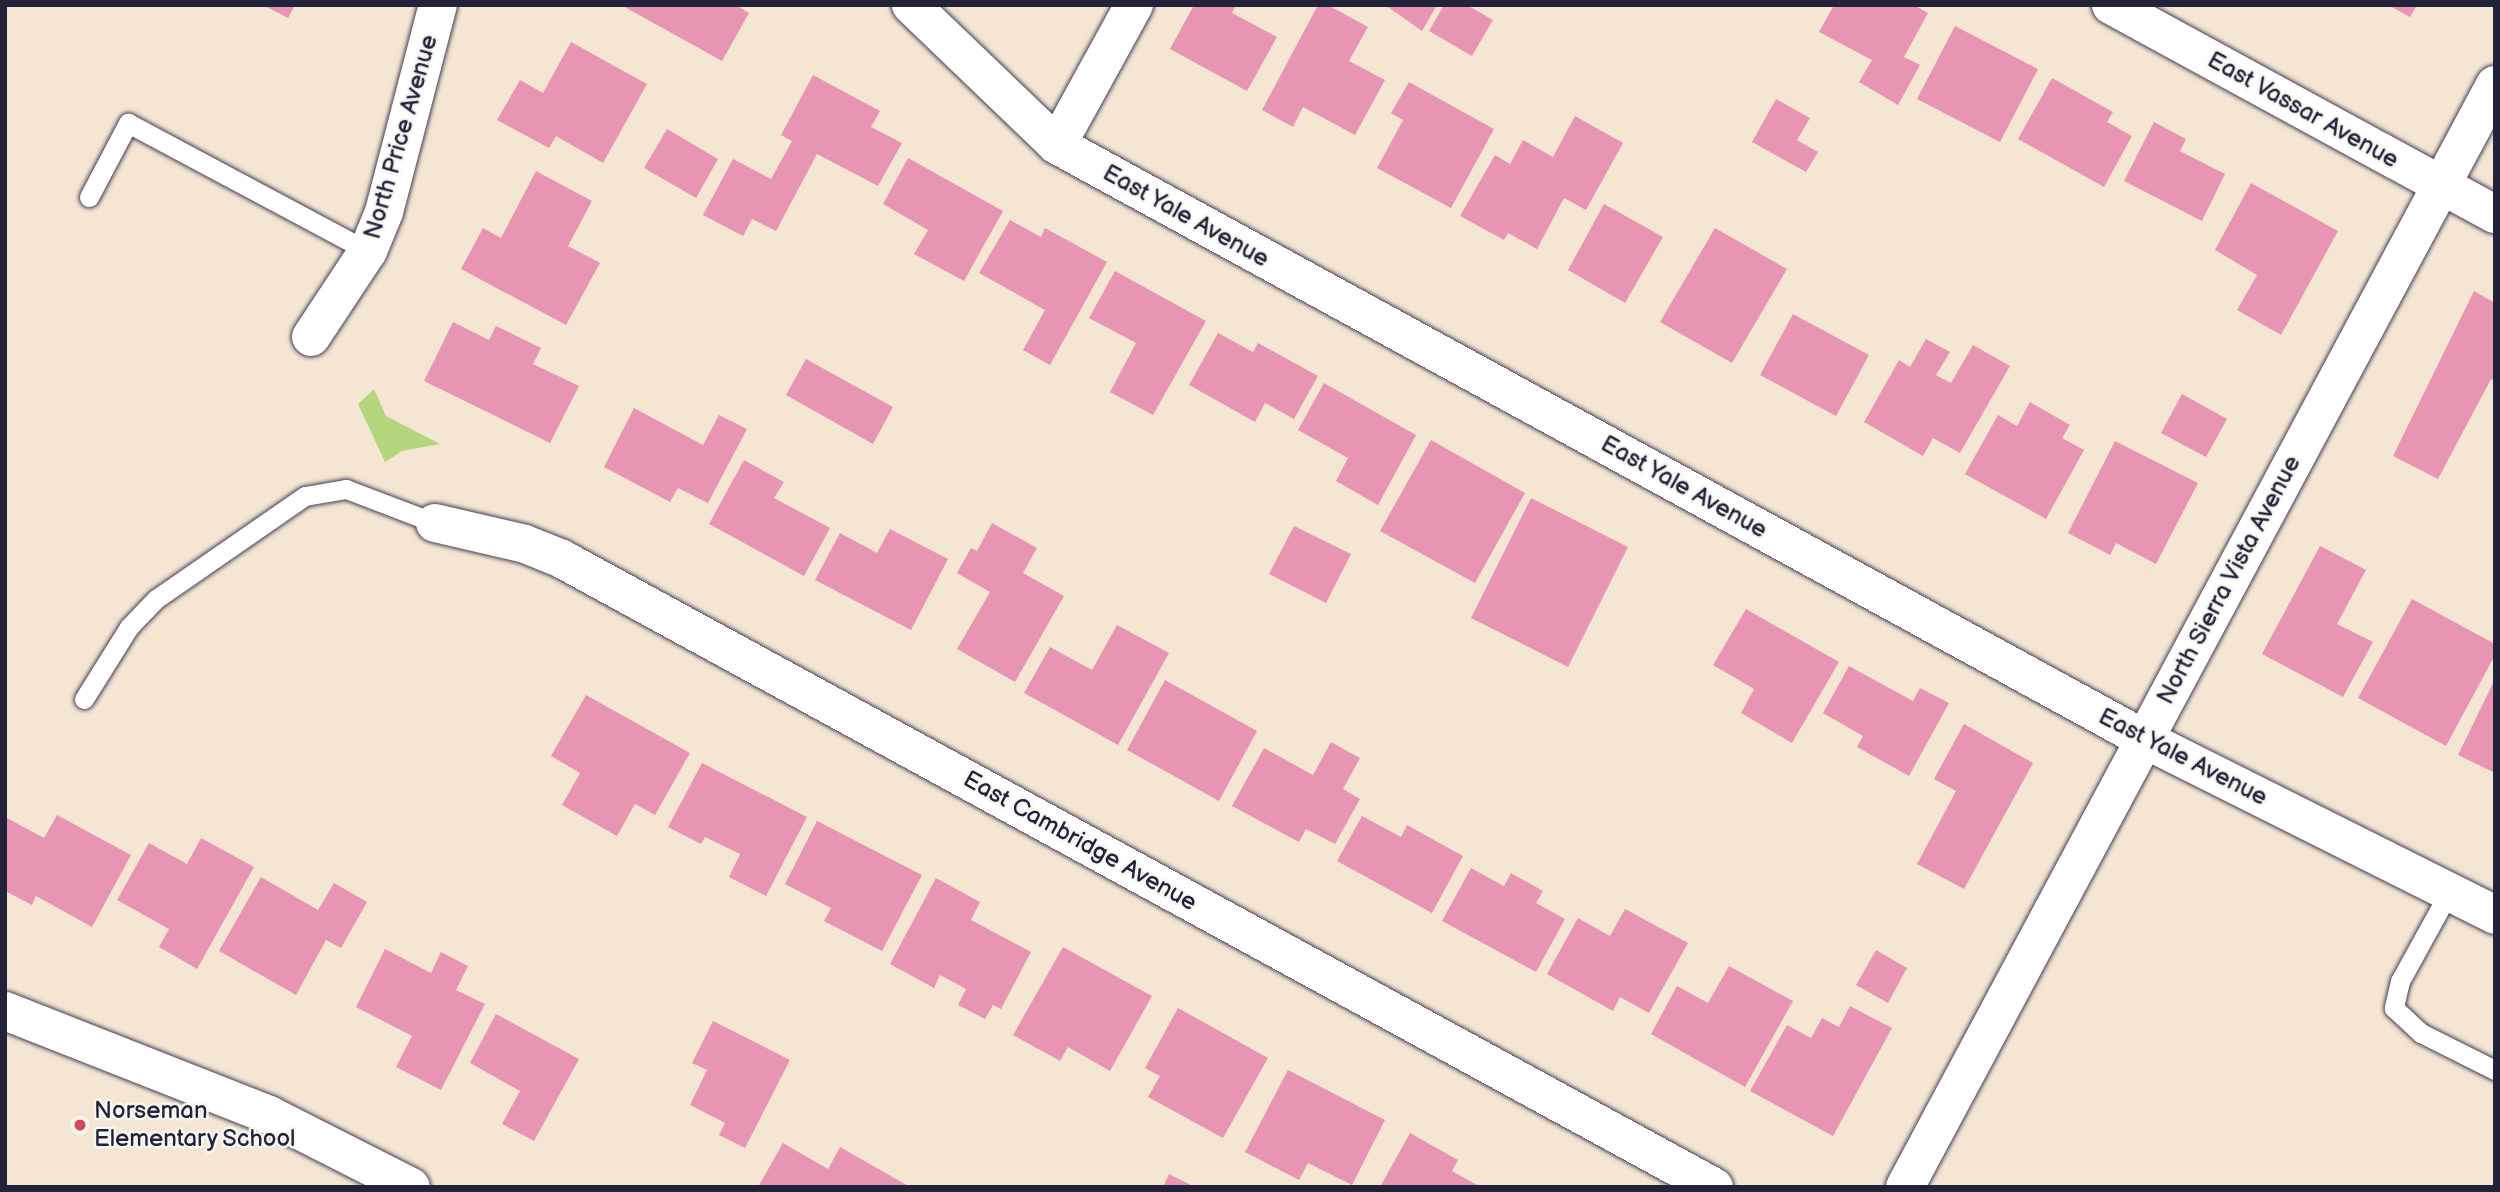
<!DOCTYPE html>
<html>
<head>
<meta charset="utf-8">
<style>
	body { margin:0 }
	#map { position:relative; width:2500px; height:1192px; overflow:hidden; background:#f5e6d4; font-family:"Balsamiq Sans",sans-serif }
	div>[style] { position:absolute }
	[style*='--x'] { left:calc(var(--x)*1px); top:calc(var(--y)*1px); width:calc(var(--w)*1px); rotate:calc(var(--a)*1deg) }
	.green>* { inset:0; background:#b6d67d }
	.building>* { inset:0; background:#e795b2 }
	.roads { filter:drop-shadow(0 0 2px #423f52) drop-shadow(0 0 2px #423f52) }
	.service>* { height:19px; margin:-9.5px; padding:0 9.5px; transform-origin:9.5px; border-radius:9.5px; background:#fff }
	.minor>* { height:38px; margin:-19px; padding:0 19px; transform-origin:19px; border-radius:19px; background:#fff }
	.dots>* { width:19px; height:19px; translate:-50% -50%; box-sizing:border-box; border:4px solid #f6f6f2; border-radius:50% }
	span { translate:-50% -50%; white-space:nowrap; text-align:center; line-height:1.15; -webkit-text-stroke:5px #f6f6f2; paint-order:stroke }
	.street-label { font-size:24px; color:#22223b }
	.poi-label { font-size:24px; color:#22223b }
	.left { translate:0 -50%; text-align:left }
	.frame { position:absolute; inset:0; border:7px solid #22223b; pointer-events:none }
</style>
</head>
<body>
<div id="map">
	<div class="green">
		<i style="clip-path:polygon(374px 389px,386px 416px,440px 444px,402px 451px,385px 462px,358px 404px)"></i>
	</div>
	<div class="building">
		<i style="clip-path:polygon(263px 5px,295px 5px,288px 18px)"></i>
		<i style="clip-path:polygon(621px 5px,736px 5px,749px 13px,722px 61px)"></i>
		<i style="clip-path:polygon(1194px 5px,1236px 5px,1232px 13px,1277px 37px,1247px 91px,1170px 49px)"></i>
		<i style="clip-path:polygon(1318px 5px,1328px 5px,1368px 27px,1349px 61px,1385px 80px,1355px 135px,1303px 107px,1293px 127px,1262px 110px)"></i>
		<i style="clip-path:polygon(1385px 5px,1437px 5px,1422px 31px)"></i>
		<i style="clip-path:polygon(1444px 5px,1467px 5px,1493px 20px,1472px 56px,1429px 31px)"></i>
		<i style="clip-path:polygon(1834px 5px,1914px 5px,1928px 13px,1904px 57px,1920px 65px,1898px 105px,1859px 82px,1872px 60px,1819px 32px)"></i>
		<i style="clip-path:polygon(2388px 5px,2417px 5px,2410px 17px)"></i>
		<i style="clip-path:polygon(1955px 26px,2038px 69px,2000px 142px,1917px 99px)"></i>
		<i style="clip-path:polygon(571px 42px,647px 84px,603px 163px,556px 136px,549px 148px,497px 120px,520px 80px,543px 93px)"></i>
		<i style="clip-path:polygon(813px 75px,880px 111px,871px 127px,902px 143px,878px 186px,817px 154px,776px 231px,752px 219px,743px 236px,703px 215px,733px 159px,771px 179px,792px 141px,781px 135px)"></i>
		<i style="clip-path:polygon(2052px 78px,2113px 112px,2107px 122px,2132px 136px,2104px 187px,2018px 139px)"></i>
		<i style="clip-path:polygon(1409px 82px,1494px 129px,1451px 208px,1377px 168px,1403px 120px,1391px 113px)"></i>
		<i style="clip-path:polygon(1776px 99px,1810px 118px,1797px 140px,1818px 152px,1806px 172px,1752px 142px)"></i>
		<i style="clip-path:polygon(1575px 116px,1623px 143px,1586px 210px,1564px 198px,1537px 249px,1508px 233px,1504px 240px,1460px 216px,1495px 155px,1510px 164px,1523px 140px,1553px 157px)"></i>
		<i style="clip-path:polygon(2154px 122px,2186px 139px,2180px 151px,2225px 174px,2202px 221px,2124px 181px)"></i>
		<i style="clip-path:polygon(667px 129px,718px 159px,696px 198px,644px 168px)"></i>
		<i style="clip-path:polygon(908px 158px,1003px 211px,964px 281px,914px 254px,928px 230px,883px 204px)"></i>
		<i style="clip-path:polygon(536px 171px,592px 201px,568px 246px,600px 263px,566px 325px,461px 269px,483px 228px,501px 238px)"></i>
		<i style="clip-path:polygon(2251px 183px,2338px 231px,2281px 335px,2237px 310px,2257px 275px,2215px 250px)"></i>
		<i style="clip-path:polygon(1604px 204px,1663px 237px,1625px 303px,1568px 270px)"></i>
		<i style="clip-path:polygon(1010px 220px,1041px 237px,1045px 228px,1107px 262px,1050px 365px,1023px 350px,1045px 310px,979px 273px)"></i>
		<i style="clip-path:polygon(1715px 228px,1787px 269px,1732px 363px,1660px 322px)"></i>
		<i style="clip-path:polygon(1115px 271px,1206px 321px,1153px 415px,1110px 392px,1136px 343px,1089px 318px)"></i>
		<i style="clip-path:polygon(2474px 291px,2495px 303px,2495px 381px,2491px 379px,2438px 479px,2393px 456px)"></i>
		<i style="clip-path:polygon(1793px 314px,1869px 355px,1836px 416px,1760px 375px)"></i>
		<i style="clip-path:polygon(453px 322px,489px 340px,496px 326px,541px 348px,533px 364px,579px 386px,550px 443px,424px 381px)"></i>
		<i style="clip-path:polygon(1218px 333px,1253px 352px,1258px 343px,1318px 376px,1294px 419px,1265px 403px,1255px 422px,1189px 385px)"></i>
		<i style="clip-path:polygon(1926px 339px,1950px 352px,1936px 375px,1951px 383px,1973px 345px,2010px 366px,1960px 453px,1933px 438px,1923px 456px,1864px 422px,1899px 360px,1910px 367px)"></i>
		<i style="clip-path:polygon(806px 359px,893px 407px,873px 444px,786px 395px)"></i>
		<i style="clip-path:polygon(1324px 383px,1416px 435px,1378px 505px,1336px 481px,1348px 458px,1298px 430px)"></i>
		<i style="clip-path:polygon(2182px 394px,2227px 419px,2206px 457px,2161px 433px)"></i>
		<i style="clip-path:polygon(2030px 402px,2070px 425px,2062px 438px,2084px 450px,2046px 519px,1965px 474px,1998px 415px,2017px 426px)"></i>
		<i style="clip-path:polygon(634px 408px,703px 445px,719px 415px,747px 429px,708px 503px,678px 488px,670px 502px,604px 467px)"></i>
		<i style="clip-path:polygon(1431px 440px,1525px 493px,1475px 583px,1380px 531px)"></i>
		<i style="clip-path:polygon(2115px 441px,2198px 483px,2156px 564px,2116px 543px,2110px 555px,2068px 533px)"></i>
		<i style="clip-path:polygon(744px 460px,784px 482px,774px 498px,830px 528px,804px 576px,709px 524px)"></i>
		<i style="clip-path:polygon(1531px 498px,1628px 547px,1568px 667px,1471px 618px)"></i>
		<i style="clip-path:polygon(992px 523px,1037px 548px,1023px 573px,1064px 596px,1015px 682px,957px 649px,990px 592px,957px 573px,971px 548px,977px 551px)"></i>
		<i style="clip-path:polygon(1294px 526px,1351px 554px,1326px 603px,1269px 574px)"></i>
		<i style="clip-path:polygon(890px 529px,948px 559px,911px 630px,815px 580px,840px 533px,877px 553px)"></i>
		<i style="clip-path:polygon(2320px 546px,2366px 570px,2337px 624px,2373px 642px,2343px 697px,2262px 654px)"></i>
		<i style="clip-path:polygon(2412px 599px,2495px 644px,2495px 655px,2446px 746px,2358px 698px)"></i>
		<i style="clip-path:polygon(1746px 609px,1839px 662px,1792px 743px,1741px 713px,1754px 689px,1713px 665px)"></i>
		<i style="clip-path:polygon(1117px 625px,1169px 653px,1118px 745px,1024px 693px,1050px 647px,1092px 670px)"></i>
		<i style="clip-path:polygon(1849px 666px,1913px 701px,1920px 688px,1949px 703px,1909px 776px,1857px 747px,1863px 736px,1823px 713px)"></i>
		<i style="clip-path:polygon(2495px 679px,2495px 773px,2458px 755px)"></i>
		<i style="clip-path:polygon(1165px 680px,1257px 731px,1219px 801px,1127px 750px)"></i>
		<i style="clip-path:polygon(586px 695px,690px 753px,655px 815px,635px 804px,617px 836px,562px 805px,580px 773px,551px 756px)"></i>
		<i style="clip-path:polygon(1964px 724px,2033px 763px,1964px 889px,1917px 864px,1956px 791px,1934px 779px)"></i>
		<i style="clip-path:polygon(1331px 742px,1360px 758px,1343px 789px,1360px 799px,1335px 844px,1306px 829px,1299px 842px,1232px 806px,1264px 748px,1313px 775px)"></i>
		<i style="clip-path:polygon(702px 763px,807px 817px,766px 896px,729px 877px,740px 854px,705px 837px,701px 844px,668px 827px)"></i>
		<i style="clip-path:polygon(57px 815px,131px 855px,92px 927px,36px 896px,32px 905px,5px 891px,5px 817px,44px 838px)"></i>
		<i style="clip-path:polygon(1362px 816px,1401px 837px,1407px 825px,1463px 856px,1432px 913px,1337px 861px)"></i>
		<i style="clip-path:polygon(817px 821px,922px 875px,882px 951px,824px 921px,831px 908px,785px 884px)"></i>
		<i style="clip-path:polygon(201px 838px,254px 867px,197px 969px,159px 947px,169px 929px,117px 900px,149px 843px,187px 864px)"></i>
		<i style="clip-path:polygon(1471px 868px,1504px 886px,1511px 873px,1543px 891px,1536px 903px,1565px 919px,1536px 972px,1442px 921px)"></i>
		<i style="clip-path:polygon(261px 877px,318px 910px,334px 883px,367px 902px,341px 948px,326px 940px,296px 995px,219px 951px)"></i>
		<i style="clip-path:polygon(936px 878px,980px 902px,971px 920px,1031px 952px,1001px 1009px,993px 1005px,985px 1019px,958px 1005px,966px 989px,940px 975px,934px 988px,890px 964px)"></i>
		<i style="clip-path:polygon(1625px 909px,1688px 943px,1649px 1013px,1620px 997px,1613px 1011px,1547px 974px,1578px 918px,1610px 936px)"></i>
		<i style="clip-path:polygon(1063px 947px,1152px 996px,1110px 1071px,1068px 1047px,1060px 1061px,1013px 1035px)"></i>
		<i style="clip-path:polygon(385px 949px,431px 973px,441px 952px,468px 966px,456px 990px,485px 1004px,441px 1090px,396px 1067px,412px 1036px,356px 1007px)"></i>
		<i style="clip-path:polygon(1876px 950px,1907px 968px,1888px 1003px,1856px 985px)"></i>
		<i style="clip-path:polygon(1729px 966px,1793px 1001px,1745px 1087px,1651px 1034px,1677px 986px,1708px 1003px)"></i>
		<i style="clip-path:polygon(1850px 1006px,1892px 1028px,1833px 1136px,1750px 1091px,1787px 1025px,1811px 1038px,1822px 1018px,1839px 1027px)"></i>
		<i style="clip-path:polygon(1178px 1008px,1268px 1058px,1223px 1138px,1148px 1097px,1160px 1076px,1145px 1068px)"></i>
		<i style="clip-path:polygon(496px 1014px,579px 1059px,534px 1141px,502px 1124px,520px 1091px,470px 1063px)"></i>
		<i style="clip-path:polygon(713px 1021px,790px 1060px,745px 1148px,719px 1135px,725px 1123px,690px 1105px,707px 1070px,692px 1063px)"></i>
		<i style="clip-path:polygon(1288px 1070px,1385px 1120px,1352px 1185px,1308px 1163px,1299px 1180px,1245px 1152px)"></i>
		<i style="clip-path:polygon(1410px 1133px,1458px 1160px,1452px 1171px,1481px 1187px,1380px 1187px)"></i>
		<i style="clip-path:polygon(783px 1143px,828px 1169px,840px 1147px,910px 1187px,758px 1187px)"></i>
		<i style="clip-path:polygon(1169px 1174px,1195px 1187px,1163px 1187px)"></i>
	</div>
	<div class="roads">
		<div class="service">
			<i style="--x:89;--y:197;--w:84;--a:-62.2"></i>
			<i style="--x:128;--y:123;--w:272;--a:28.1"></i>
			<i style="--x:84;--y:699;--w:85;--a:-58"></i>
			<i style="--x:129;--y:627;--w:39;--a:-46"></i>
			<i style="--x:156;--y:599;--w:181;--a:-34.7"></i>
			<i style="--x:305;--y:496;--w:42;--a:-9.7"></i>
			<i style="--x:346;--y:489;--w:95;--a:20.9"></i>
			<i style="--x:2449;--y:892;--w:102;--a:118.8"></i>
			<i style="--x:2400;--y:981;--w:28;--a:103"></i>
			<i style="--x:2394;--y:1008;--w:37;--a:43"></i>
			<i style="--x:2421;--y:1033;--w:83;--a:26.6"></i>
		</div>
		<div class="minor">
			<i style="--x:911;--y:5;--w:202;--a:43.8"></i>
			<i style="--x:1057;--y:145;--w:1239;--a:28.65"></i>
			<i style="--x:2144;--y:739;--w:393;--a:26.6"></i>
			<i style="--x:2111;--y:5;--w:437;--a:28.6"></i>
			<i style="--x:1057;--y:145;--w:160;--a:-61.2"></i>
			<i style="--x:311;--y:337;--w:103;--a:-56.5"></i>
			<i style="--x:368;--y:251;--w:42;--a:-67.7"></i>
			<i style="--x:384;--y:212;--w:214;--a:-75.4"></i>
			<i style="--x:435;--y:523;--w:92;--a:13.1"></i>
			<i style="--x:525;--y:544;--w:40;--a:22"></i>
			<i style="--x:562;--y:559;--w:1312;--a:28.6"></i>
			<i style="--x:5;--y:1011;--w:284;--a:21.5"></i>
			<i style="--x:269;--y:1115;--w:159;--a:26.9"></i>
			<i style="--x:1905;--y:1187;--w:1250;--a:-61.84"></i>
		</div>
	</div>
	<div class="dots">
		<i style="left:80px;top:1125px;background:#d1495b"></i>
	</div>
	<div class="street-label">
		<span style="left:2303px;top:110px;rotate:29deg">East Vassar Avenue</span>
		<span style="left:401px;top:137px;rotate:-74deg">North Price Avenue</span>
		<span style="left:1186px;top:216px;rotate:29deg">East Yale Avenue</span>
		<span style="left:1684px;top:487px;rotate:29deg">East Yale Avenue</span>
		<span style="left:2229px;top:580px;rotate:-62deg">North Sierra Vista Avenue</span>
		<span style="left:2183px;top:757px;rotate:27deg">East Yale Avenue</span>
		<span style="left:1080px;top:841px;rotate:29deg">East Cambridge Avenue</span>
	</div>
	<div class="poi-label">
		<span class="left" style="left:94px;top:1125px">Norseman<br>Elementary School</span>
	</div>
	<div class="frame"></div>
</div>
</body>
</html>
